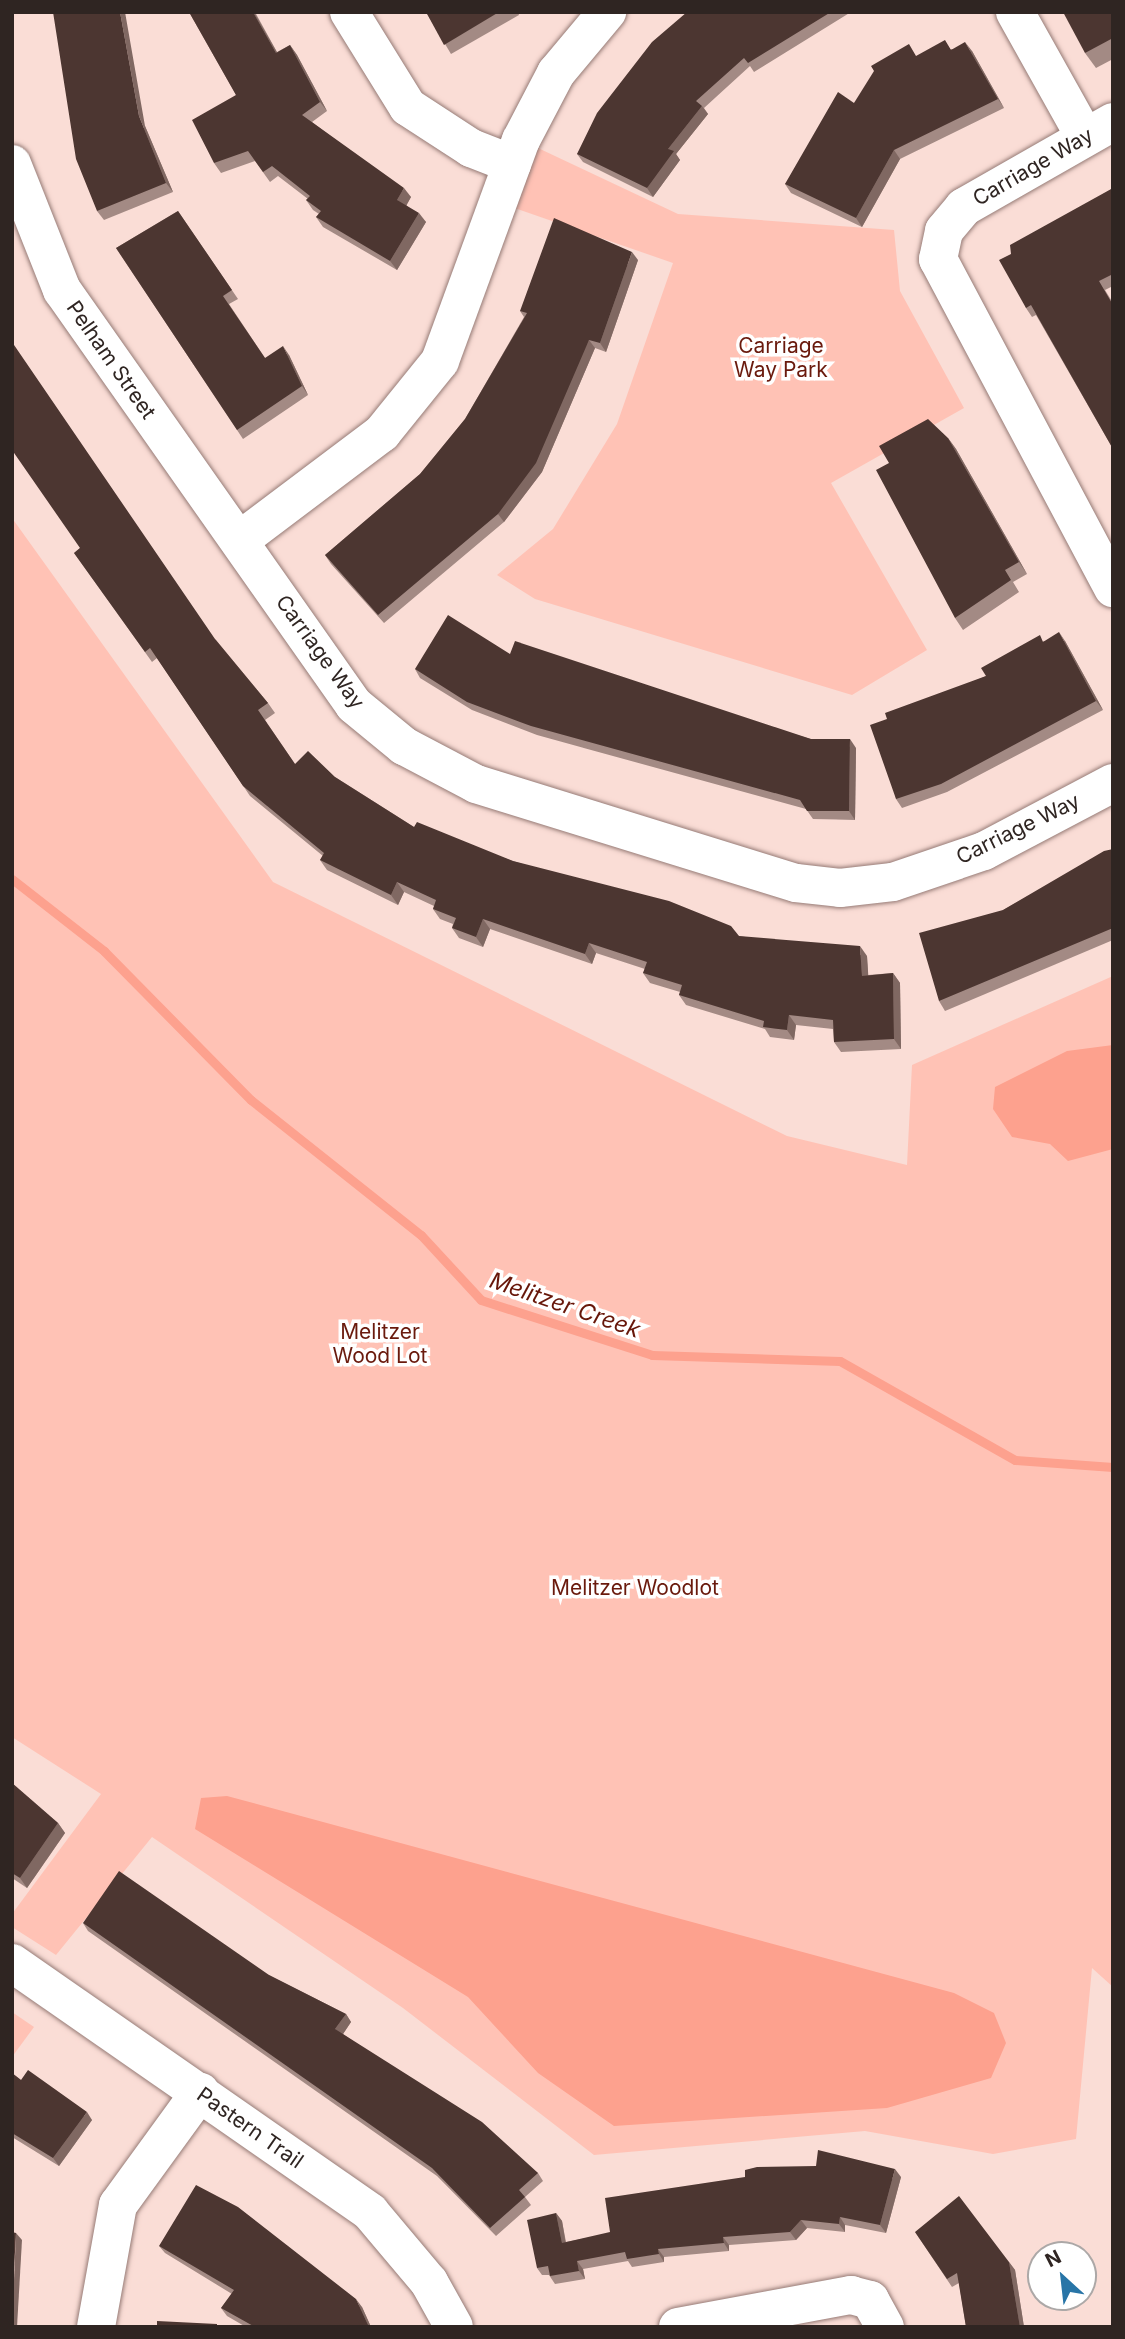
<!DOCTYPE html>
<html>
<head>
<meta charset="utf-8">
<style>
	body { margin:0 }
	#map { position:relative; width:1125px; height:2339px; overflow:hidden; background:#faddd6; font-family:Inter,sans-serif }
	div>[style] { position:absolute }
	[style*='--x'] { left:calc(var(--x)*1px); top:calc(var(--y)*1px); width:calc(var(--w)*1px); rotate:calc(var(--a)*1deg) }
	.green>* { inset:0; background:#ffc2b5 }
	.water>* { inset:0; background:#fda18e }
	.stream>* { height:9px; margin:-4.5px; padding:0 4.5px; transform-origin:4.5px; border-radius:4.5px; background:#fda18e }
	.roads { filter:drop-shadow(0 0 2px #967b76) drop-shadow(0 0 2px #967b76) }
	.minor>* { height:38px; margin:-19px; padding:0 19px; transform-origin:19px; border-radius:19px; background:#fff }
	.wall>* { inset:0; background:#a38a84 }
	.shaded-wall>* { inset:0; background:#806862 }
	.building>* { inset:0; background:#4c3631 }
	span { translate:-50% -50%; white-space:nowrap; text-align:center; line-height:1.15; -webkit-text-stroke:7px #fff; paint-order:stroke }
	.street-label { font-size:21px; color:#2f2522 }
	.park-label { font-size:21px; color:#6a1a0d }
	.water-label { font-size:23px; color:#67170a; font-style:italic }
	.frame { position:absolute; inset:0; border:14px solid #2f2522; pointer-events:none }
	.north { position:absolute; left:1027px; top:2241px; width:70px; height:70px; box-sizing:border-box; background:#fff; border:2px solid #aca8a7; border-radius:50%; rotate:333deg; font-size:19px; font-weight:700; line-height:28px; text-align:center; color:#2f2522 }
	.north::after { content:''; display:block; margin:auto; width:24px; height:32px; background:#2875a7; clip-path:polygon(50% 0,100% 100%,50% 72%,0 100%) }
</style>
</head>
<body>
<div id="map">
	<div class="green">
		<i style="clip-path:polygon(521px 140px,678px 214px,894px 230px,900px 291px,964px 408px,831px 483px,927px 650px,852px 695px,535px 599px,497px 575px,553px 529px,617px 424px,673px 263px,500px 203px)"></i>
		<i style="clip-path:polygon(12px 518px,273px 882px,787px 1136px,907px 1165px,912px 1065px,1113px 976px,1113px 1987px,1092px 1968px,1076px 2139px,993px 2154px,865px 2131px,594px 2155px,403px 2008px,152px 1837px,56px 1955px,12px 1927px,12px 1914px,101px 1794px,12px 1737px)"></i>
		<i style="clip-path:polygon(12px 2012px,34px 2027px,12px 2057px)"></i>
	</div>
	<div class="water">
		<i style="clip-path:polygon(1113px 1045px,1113px 1149px,1068px 1161px,1050px 1144px,1012px 1137px,993px 1109px,995px 1087px,1067px 1051px)"></i>
		<i style="clip-path:polygon(227px 1796px,954px 1993px,994px 2013px,1006px 2043px,991px 2078px,887px 2108px,614px 2126px,538px 2073px,468px 1997px,195px 1829px,201px 1798px)"></i>
	</div>
	<div class="stream">
		<i style="--x:12;--y:879;--w:117;--a:38"></i>
		<i style="--x:104;--y:951;--w:209;--a:45.4"></i>
		<i style="--x:251;--y:1100;--w:217;--a:38.5"></i>
		<i style="--x:421;--y:1235;--w:88;--a:47.3"></i>
		<i style="--x:481;--y:1300;--w:180;--a:17.8"></i>
		<i style="--x:652;--y:1355;--w:188;--a:1.8"></i>
		<i style="--x:840;--y:1361;--w:201;--a:29.5"></i>
		<i style="--x:1015;--y:1460;--w:98;--a:4.1"></i>
	</div>
	<div class="roads">
		<div class="minor">
			<i style="--x:349;--y:12;--w:112;--a:58.2"></i>
			<i style="--x:408;--y:107;--w:75;--a:33.1"></i>
			<i style="--x:471;--y:148;--w:44;--a:21.3"></i>
			<i style="--x:1015;--y:12;--w:143;--a:60.8"></i>
			<i style="--x:1113;--y:122;--w:172;--a:150.3"></i>
			<i style="--x:964;--y:207;--w:31;--a:130"></i>
			<i style="--x:944;--y:231;--w:29;--a:102"></i>
			<i style="--x:938;--y:259;--w:373;--a:62"></i>
			<i style="--x:12;--y:164;--w:136;--a:68.4"></i>
			<i style="--x:62;--y:290;--w:507;--a:54.87"></i>
			<i style="--x:354;--y:705;--w:65;--a:39.4"></i>
			<i style="--x:404;--y:746;--w:81;--a:27.8"></i>
			<i style="--x:476;--y:784;--w:335;--a:17.2"></i>
			<i style="--x:796;--y:883;--w:44;--a:6.5"></i>
			<i style="--x:840;--y:888;--w:53;--a:-6.5"></i>
			<i style="--x:893;--y:882;--w:96;--a:-18.8"></i>
			<i style="--x:984;--y:851;--w:146;--a:-27.8"></i>
			<i style="--x:240;--y:540;--w:178;--a:-37"></i>
			<i style="--x:382;--y:433;--w:92;--a:-51.1"></i>
			<i style="--x:440;--y:361;--w:235;--a:-69.9"></i>
			<i style="--x:521;--y:140;--w:76;--a:-62.4"></i>
			<i style="--x:556;--y:73;--w:80;--a:-50.1"></i>
			<i style="--x:12;--y:1963;--w:436;--a:34.8"></i>
			<i style="--x:370;--y:2212;--w:92;--a:49.9"></i>
			<i style="--x:429;--y:2282;--w:51;--a:60.9"></i>
			<i style="--x:96;--y:2327;--w:124;--a:-79.8"></i>
			<i style="--x:118;--y:2205;--w:140;--a:-54"></i>
			<i style="--x:678;--y:2327;--w:176;--a:-10.5"></i>
			<i style="--x:851;--y:2295;--w:20;--a:15"></i>
			<i style="--x:870;--y:2300;--w:31;--a:61"></i>
		</div>
	</div>
	<div class="wall">
		<i style="clip-path:polygon(189px 12px,255px 12px,277px 52px,290px 45px,297px 55px,327px 111px,312px 122px,411px 197px,406px 205px,426px 222px,397px 270px,323px 227px,316px 217px,319px 214px,313px 210px,306px 200px,308px 199px,278px 176px,270px 182px,255px 161px,221px 173px,214px 163px,236px 95px)"></i>
		<i style="clip-path:polygon(426px 12px,518px 12px,519px 15px,451px 54px)"></i>
		<i style="clip-path:polygon(687px 12px,851px 12px,754px 72px,750px 66px,704px 108px,708px 114px,676px 154px,680px 160px,653px 197px,583px 162px,577px 154px)"></i>
		<i style="clip-path:polygon(1113px 12px,1113px 59px,1096px 68px,1085px 53px)"></i>
		<i style="clip-path:polygon(952px 49px,972px 51px,1004px 108px,900px 159px,862px 227px,791px 193px,785px 184px,854px 103px,917px 56px)"></i>
		<i style="clip-path:polygon(145px 126px,173px 192px,104px 220px,97px 211px)"></i>
		<i style="clip-path:polygon(1113px 188px,1113px 286px,1105px 290px,1113px 303px,1113px 449px,1036px 315px,1032px 317px,1026px 308px,1011px 254px)"></i>
		<i style="clip-path:polygon(178px 211px,238px 299px,229px 304px,265px 358px,289px 355px,308px 395px,243px 439px,116px 248px)"></i>
		<i style="clip-path:polygon(638px 260px,606px 352px,595px 348px,542px 472px,504px 522px,384px 623px,331px 564px,325px 555px,420px 474px,465px 419px,524px 317px,520px 311px)"></i>
		<i style="clip-path:polygon(948px 438px,956px 449px,1027px 574px,1013px 582px,1019px 592px,963px 630px,955px 618px)"></i>
		<i style="clip-path:polygon(80px 548px,216px 640px,268px 703px,275px 713px,265px 720px,295px 764px,335px 777px,414px 827px,513px 861px,739px 936px,867px 956px,868px 975px,893px 973px,900px 983px,901px 1049px,841px 1052px,834px 1042px,833px 1029px,796px 1025px,794px 1040px,770px 1037px,765px 1029px,686px 1005px,679px 995px,680px 992px,650px 983px,643px 973px,645px 969px,596px 953px,592px 964px,490px 929px,483px 947px,459px 938px,452px 928px,453px 924px,440px 919px,433px 909px,434px 906px,404px 892px,398px 905px,327px 870px,320px 860px,323px 856px,250px 796px,157px 658px,152px 662px,74px 553px)"></i>
		<i style="clip-path:polygon(1044px 641px,1065px 641px,1103px 710px,947px 792px,902px 808px,896px 799px,887px 719px,986px 676px)"></i>
		<i style="clip-path:polygon(510px 654px,811px 739px,856px 748px,855px 820px,813px 819px,806px 809px,537px 735px,472px 710px,420px 678px,415px 669px)"></i>
		<i style="clip-path:polygon(1113px 849px,1113px 940px,945px 1011px,939px 1001px,1003px 910px)"></i>
		<i style="clip-path:polygon(12px 1783px,58px 1823px,65px 1833px,27px 1888px,12px 1878px)"></i>
		<i style="clip-path:polygon(83px 1923px,269px 1975px,346px 2014px,351px 2022px,343px 2034px,538px 2173px,543px 2181px,525px 2197px,531px 2205px,496px 2236px,437px 2176px,88px 1931px)"></i>
		<i style="clip-path:polygon(12px 2073px,21px 2080px,92px 2120px,59px 2166px,12px 2137px)"></i>
		<i style="clip-path:polygon(901px 2177px,886px 2233px,845px 2225px,845px 2232px,807px 2228px,796px 2240px,729px 2245px,729px 2251px,664px 2257px,664px 2262px,632px 2267px,628px 2261px,583px 2269px,585px 2279px,555px 2284px,549px 2275px,542px 2275px,537px 2268px,556px 2213px,562px 2221px,566px 2242px)"></i>
		<i style="clip-path:polygon(915px 2232px,1009px 2262px,1015px 2270px,1024px 2327px,966px 2327px,959px 2283px,952px 2287px)"></i>
		<i style="clip-path:polygon(159px 2246px,362px 2307px,371px 2327px,246px 2327px,227px 2316px,221px 2308px,232px 2294px,165px 2253px)"></i>
	</div>
	<div class="shaded-wall">
		<i style="clip-path:polygon(120px 12px,125px 12px,145px 126px,173px 192px,166px 183px,139px 116px)"></i>
		<i style="clip-path:polygon(253px 12px,254px 12px,283px 63px,276px 53px)"></i>
		<i style="clip-path:polygon(965px 42px,972px 51px,1004px 108px,998px 99px)"></i>
		<i style="clip-path:polygon(290px 45px,297px 55px,327px 111px,320px 102px)"></i>
		<i style="clip-path:polygon(702px 106px,708px 114px,676px 154px,680px 160px,653px 197px,647px 188px,668px 149px)"></i>
		<i style="clip-path:polygon(894px 150px,900px 159px,862px 227px,856px 218px)"></i>
		<i style="clip-path:polygon(404px 188px,411px 197px,404px 210px,397px 200px)"></i>
		<i style="clip-path:polygon(419px 213px,426px 222px,397px 270px,390px 261px)"></i>
		<i style="clip-path:polygon(632px 252px,638px 260px,606px 352px,600px 343px)"></i>
		<i style="clip-path:polygon(589px 340px,595px 348px,542px 472px,504px 522px,498px 514px)"></i>
		<i style="clip-path:polygon(283px 346px,289px 355px,308px 395px,302px 386px)"></i>
		<i style="clip-path:polygon(948px 438px,956px 449px,1027px 574px,1019px 562px)"></i>
		<i style="clip-path:polygon(1059px 632px,1065px 641px,1103px 710px,1096px 701px)"></i>
		<i style="clip-path:polygon(850px 739px,856px 748px,855px 820px,849px 811px)"></i>
		<i style="clip-path:polygon(397px 882px,404px 892px,398px 905px,391px 895px)"></i>
		<i style="clip-path:polygon(483px 919px,490px 929px,483px 947px,476px 937px)"></i>
		<i style="clip-path:polygon(589px 943px,596px 953px,592px 964px,585px 954px)"></i>
		<i style="clip-path:polygon(860px 946px,867px 956px,869px 986px,862px 976px)"></i>
		<i style="clip-path:polygon(893px 973px,900px 983px,901px 1049px,894px 1039px)"></i>
		<i style="clip-path:polygon(789px 1015px,796px 1025px,794px 1040px,787px 1030px)"></i>
		<i style="clip-path:polygon(58px 1823px,65px 1833px,27px 1888px,20px 1878px)"></i>
		<i style="clip-path:polygon(346px 2014px,351px 2022px,341px 2037px,335px 2029px)"></i>
		<i style="clip-path:polygon(87px 2112px,92px 2120px,59px 2166px,53px 2158px)"></i>
		<i style="clip-path:polygon(895px 2169px,901px 2177px,886px 2233px,880px 2225px)"></i>
		<i style="clip-path:polygon(556px 2213px,562px 2221px,567px 2251px,562px 2243px)"></i>
		<i style="clip-path:polygon(840px 2217px,845px 2225px,845px 2232px,839px 2224px)"></i>
		<i style="clip-path:polygon(801px 2220px,807px 2228px,796px 2240px,790px 2232px)"></i>
		<i style="clip-path:polygon(16px 2233px,22px 2240px,17px 2327px,12px 2327px)"></i>
		<i style="clip-path:polygon(723px 2237px,729px 2245px,729px 2251px,724px 2243px)"></i>
		<i style="clip-path:polygon(658px 2249px,664px 2257px,664px 2262px,659px 2254px)"></i>
		<i style="clip-path:polygon(577px 2261px,583px 2269px,585px 2279px,579px 2271px)"></i>
		<i style="clip-path:polygon(1009px 2262px,1015px 2270px,1024px 2327px,1020px 2327px)"></i>
		<i style="clip-path:polygon(356px 2299px,362px 2307px,371px 2327px,369px 2327px)"></i>
	</div>
	<div class="building">
		<i style="clip-path:polygon(53px 12px,120px 12px,139px 116px,166px 183px,97px 211px,76px 159px)"></i>
		<i style="clip-path:polygon(189px 12px,253px 12px,276px 53px,290px 45px,320px 102px,302px 115px,404px 188px,397px 200px,419px 213px,390px 261px,316px 217px,321px 211px,306px 200px,310px 196px,272px 166px,263px 172px,248px 151px,214px 163px,192px 120px,236px 95px)"></i>
		<i style="clip-path:polygon(426px 12px,499px 12px,444px 45px)"></i>
		<i style="clip-path:polygon(687px 12px,831px 12px,748px 63px,744px 58px,696px 101px,702px 106px,668px 149px,674px 151px,647px 188px,577px 154px,597px 113px,652px 42px)"></i>
		<i style="clip-path:polygon(1063px 12px,1113px 12px,1113px 38px,1085px 53px)"></i>
		<i style="clip-path:polygon(945px 40px,951px 50px,965px 42px,998px 99px,894px 150px,856px 218px,785px 184px,838px 92px,854px 103px,874px 71px,871px 66px,909px 44px,916px 56px)"></i>
		<i style="clip-path:polygon(1113px 188px,1113px 274px,1099px 281px,1113px 305px,1113px 449px,1031px 305px,1026px 308px,999px 260px,1011px 254px,1010px 245px)"></i>
		<i style="clip-path:polygon(178px 211px,232px 290px,223px 296px,265px 358px,283px 346px,302px 386px,237px 430px,116px 248px)"></i>
		<i style="clip-path:polygon(554px 218px,632px 252px,600px 343px,589px 340px,536px 463px,498px 514px,378px 615px,325px 555px,420px 474px,465px 419px,527px 313px,520px 311px)"></i>
		<i style="clip-path:polygon(12px 342px,215px 639px,268px 703px,258px 710px,295px 764px,308px 751px,335px 777px,414px 827px,417px 822px,513px 861px,669px 901px,731px 926px,739px 936px,860px 946px,862px 976px,893px 973px,894px 1039px,834px 1042px,833px 1020px,789px 1015px,787px 1030px,763px 1027px,764px 1021px,679px 995px,682px 985px,643px 973px,647px 962px,589px 943px,585px 954px,483px 919px,476px 937px,452px 928px,456px 918px,433px 909px,436px 900px,397px 882px,391px 895px,320px 860px,324px 853px,243px 786px,150px 648px,145px 652px,74px 553px,80px 548px,12px 450px)"></i>
		<i style="clip-path:polygon(928px 419px,948px 438px,1019px 562px,1005px 570px,1011px 580px,955px 618px,876px 470px,889px 463px,879px 446px)"></i>
		<i style="clip-path:polygon(448px 615px,510px 654px,515px 641px,811px 739px,850px 739px,849px 811px,807px 811px,800px 800px,531px 726px,467px 702px,415px 669px)"></i>
		<i style="clip-path:polygon(1059px 632px,1096px 701px,941px 784px,896px 799px,870px 725px,887px 719px,885px 713px,986px 676px,981px 668px,1040px 635px,1043px 642px)"></i>
		<i style="clip-path:polygon(1113px 849px,1113px 928px,939px 1001px,919px 933px,1003px 910px,1104px 851px)"></i>
		<i style="clip-path:polygon(12px 1783px,58px 1823px,20px 1878px,12px 1873px)"></i>
		<i style="clip-path:polygon(119px 1871px,269px 1975px,346px 2014px,335px 2029px,482px 2122px,538px 2173px,519px 2190px,525px 2197px,490px 2228px,432px 2168px,83px 1923px)"></i>
		<i style="clip-path:polygon(28px 2070px,87px 2112px,53px 2158px,12px 2133px,12px 2073px,21px 2080px)"></i>
		<i style="clip-path:polygon(818px 2150px,895px 2169px,880px 2225px,840px 2217px,839px 2224px,801px 2220px,790px 2232px,723px 2237px,724px 2243px,658px 2249px,659px 2254px,627px 2259px,625px 2252px,577px 2261px,579px 2271px,550px 2276px,548px 2266px,537px 2268px,527px 2220px,556px 2213px,562px 2243px,610px 2232px,605px 2198px,745px 2177px,745px 2170px,757px 2167px,816px 2166px)"></i>
		<i style="clip-path:polygon(196px 2185px,238px 2207px,356px 2299px,369px 2327px,255px 2327px,221px 2308px,234px 2290px,159px 2246px)"></i>
		<i style="clip-path:polygon(959px 2196px,1009px 2262px,1020px 2327px,966px 2327px,957px 2273px,947px 2279px,915px 2232px)"></i>
		<i style="clip-path:polygon(12px 2232px,16px 2233px,12px 2308px)"></i>
		<i style="clip-path:polygon(1113px 2289px,1113px 2327px,1097px 2327px,1097px 2325px,1112px 2326px)"></i>
		<i style="clip-path:polygon(157px 2321px,217px 2324px,217px 2327px,157px 2327px)"></i>
	</div>
	<div class="street-label">
		<span style="left:1033px;top:167px;rotate:-30deg">Carriage Way</span>
		<span style="left:111px;top:360px;rotate:55deg">Pelham Street</span>
		<span style="left:320px;top:652px;rotate:54deg">Carriage Way</span>
		<span style="left:1018px;top:829px;rotate:-26deg">Carriage Way</span>
		<span style="left:250px;top:2128px;rotate:35deg">Pastern Trail</span>
	</div>
	<div class="park-label">
		<span style="left:781px;top:358px">Carriage<br>Way Park</span>
		<span style="left:380px;top:1344px">Melitzer<br>Wood Lot</span>
		<span style="left:635px;top:1588px">Melitzer Woodlot</span>
	</div>
	<div class="water-label">
		<span style="left:565px;top:1305px;rotate:19deg">Melitzer Creek</span>
	</div>
	<div class="frame"></div>
	<div class="north">N</div>
</div>
</body>
</html>
